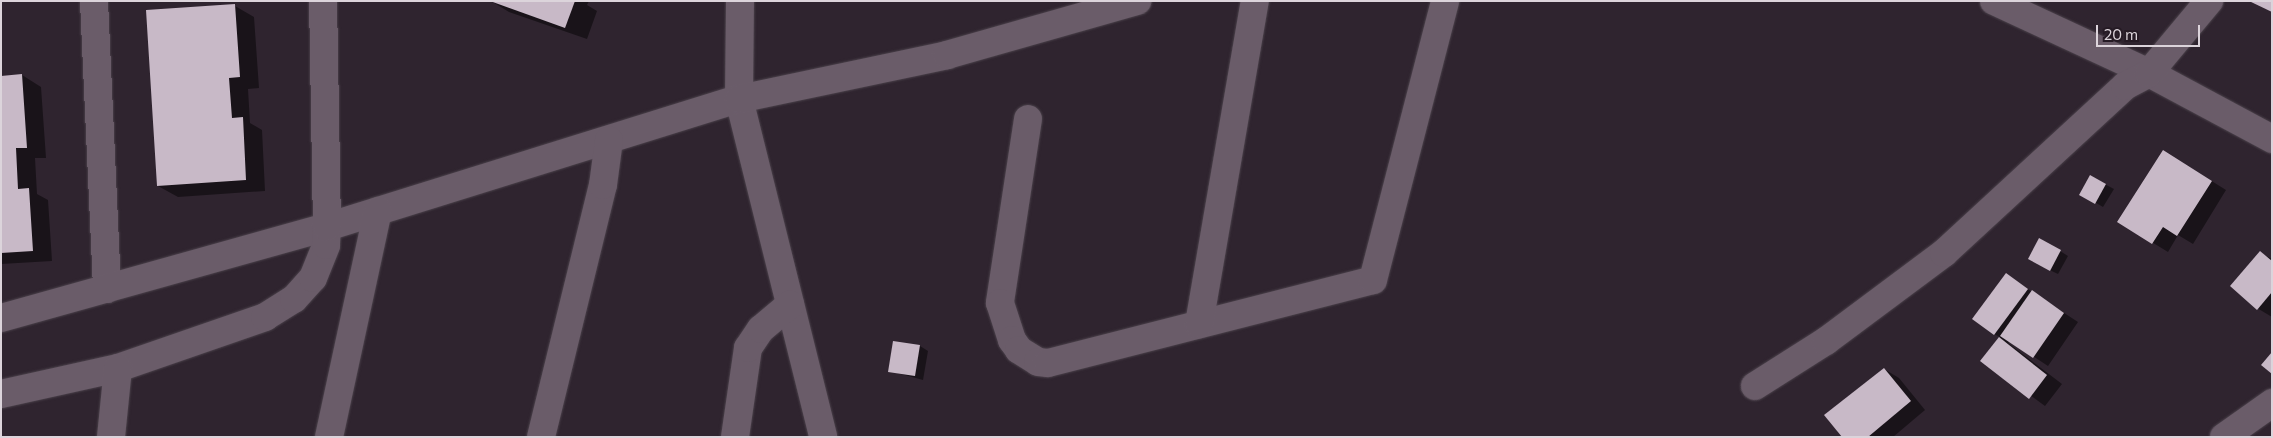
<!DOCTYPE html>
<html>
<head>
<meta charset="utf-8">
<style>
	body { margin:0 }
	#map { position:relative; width:2273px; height:438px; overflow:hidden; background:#2f242f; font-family:Commissioner,sans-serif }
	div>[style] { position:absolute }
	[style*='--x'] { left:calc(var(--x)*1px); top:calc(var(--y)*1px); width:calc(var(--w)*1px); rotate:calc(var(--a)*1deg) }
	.shadow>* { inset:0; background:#0007 }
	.building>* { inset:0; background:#c8b9c7 }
	.roads { filter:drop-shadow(0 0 1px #4a414a) drop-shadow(0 0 1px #4a414a) }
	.street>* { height:28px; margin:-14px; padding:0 14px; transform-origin:14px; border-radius:14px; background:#6a5c69 }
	span { translate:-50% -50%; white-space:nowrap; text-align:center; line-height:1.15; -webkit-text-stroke:5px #261b25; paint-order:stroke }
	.frame { position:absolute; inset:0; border:2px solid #dcd4db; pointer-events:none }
	.scale { position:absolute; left:2096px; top:25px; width:104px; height:22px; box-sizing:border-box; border:2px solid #dcd4db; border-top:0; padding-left:6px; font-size:15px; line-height:18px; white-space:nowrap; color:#dcd4db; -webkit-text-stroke:4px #261b25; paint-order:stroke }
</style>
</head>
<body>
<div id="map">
	<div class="shadow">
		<i style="clip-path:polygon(491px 1px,589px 1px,587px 5px,597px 11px,587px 39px,509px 12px)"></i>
		<i style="clip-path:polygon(235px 6px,254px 17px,259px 88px,248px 89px,250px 123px,262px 130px,265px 191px,178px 197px,158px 186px,148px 11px)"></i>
		<i style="clip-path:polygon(22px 75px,41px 87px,46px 158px,35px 158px,37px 194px,48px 200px,52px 261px,1px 264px,1px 77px)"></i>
		<i style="clip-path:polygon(2178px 160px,2226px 190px,2193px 244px,2178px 235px,2168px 252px,2119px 222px)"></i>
		<i style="clip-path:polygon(2091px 177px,2114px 189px,2103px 207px,2081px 194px)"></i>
		<i style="clip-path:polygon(2060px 251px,2068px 256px,2058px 274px,2037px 264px)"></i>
		<i style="clip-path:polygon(2260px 253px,2272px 259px,2272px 317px,2257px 308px)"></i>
		<i style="clip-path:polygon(2006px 275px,2078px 322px,2048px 366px,2010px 341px,2008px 343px,2062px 384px,2045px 406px,1982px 360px,2000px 337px,1994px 334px)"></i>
		<i style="clip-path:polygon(920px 346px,928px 351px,923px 380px,890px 371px)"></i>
		<i style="clip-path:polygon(1884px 369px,1899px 378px,1925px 410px,1893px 437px,1843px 437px)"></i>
	</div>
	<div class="building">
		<i style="clip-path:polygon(490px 1px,575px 1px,565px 28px)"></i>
		<i style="clip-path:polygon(2249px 1px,2272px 1px,2272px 12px)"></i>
		<i style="clip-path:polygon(235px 4px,240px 77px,229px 78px,232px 118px,243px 117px,246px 180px,157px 186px,146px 10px)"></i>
		<i style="clip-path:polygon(22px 74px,27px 148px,16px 148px,18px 189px,29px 188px,33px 251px,1px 253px,1px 76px)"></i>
		<i style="clip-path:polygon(2163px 150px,2212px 181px,2177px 236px,2163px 227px,2152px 244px,2117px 222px)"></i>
		<i style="clip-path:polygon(2090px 175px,2106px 184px,2095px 204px,2079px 195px)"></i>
		<i style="clip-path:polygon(2039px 238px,2061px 250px,2050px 271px,2028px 259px)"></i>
		<i style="clip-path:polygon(2260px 251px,2272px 261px,2272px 292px,2257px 310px,2230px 286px)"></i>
		<i style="clip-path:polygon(2006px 273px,2028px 289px,1994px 335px,1972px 319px)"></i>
		<i style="clip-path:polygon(2032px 290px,2064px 313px,2033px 358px,2000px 336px)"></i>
		<i style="clip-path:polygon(1999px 337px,2047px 375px,2029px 399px,1980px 361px)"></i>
		<i style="clip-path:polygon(893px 341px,920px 345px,915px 376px,888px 372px)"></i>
		<i style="clip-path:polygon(2272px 352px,2272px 374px,2261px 365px)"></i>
		<i style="clip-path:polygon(1884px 368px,1911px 401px,1868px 437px,1842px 437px,1824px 415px)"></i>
	</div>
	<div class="roads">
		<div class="street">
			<i style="--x:94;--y:1;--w:288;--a:87.4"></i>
			<i style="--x:740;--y:1;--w:98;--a:90.6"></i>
			<i style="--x:739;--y:99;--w:348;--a:76"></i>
			<i style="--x:1994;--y:1;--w:171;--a:24.9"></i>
			<i style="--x:2149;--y:73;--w:140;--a:28.2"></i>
			<i style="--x:1028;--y:119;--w:186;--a:98.7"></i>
			<i style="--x:1000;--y:303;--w:39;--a:72"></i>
			<i style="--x:1012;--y:340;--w:12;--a:55"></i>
			<i style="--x:1019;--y:350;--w:22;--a:32"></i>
			<i style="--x:1038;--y:362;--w:10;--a:6"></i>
			<i style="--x:1048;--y:363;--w:335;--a:-14.3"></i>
			<i style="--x:1373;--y:280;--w:288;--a:-75.5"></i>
			<i style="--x:1;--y:318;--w:338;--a:-15.6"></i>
			<i style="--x:327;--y:227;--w:431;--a:-17.3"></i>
			<i style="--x:739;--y:99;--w:213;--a:-11.9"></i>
			<i style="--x:947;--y:55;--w:198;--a:-15.9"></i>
			<i style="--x:1199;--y:324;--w:328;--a:-80.2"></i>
			<i style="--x:1755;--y:386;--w:84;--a:-32.4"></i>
			<i style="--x:1826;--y:341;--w:147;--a:-36.7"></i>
			<i style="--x:1944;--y:253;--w:246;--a:-42.7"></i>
			<i style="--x:2125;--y:86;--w:27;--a:-28"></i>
			<i style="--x:2149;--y:73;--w:94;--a:-50.2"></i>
			<i style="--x:1;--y:394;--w:120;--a:-12.5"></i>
			<i style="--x:118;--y:368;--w:156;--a:-19.1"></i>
			<i style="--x:265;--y:317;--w:34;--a:-32"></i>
			<i style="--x:294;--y:299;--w:28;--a:-48"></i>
			<i style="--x:313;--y:278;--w:35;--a:-68"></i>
			<i style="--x:326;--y:245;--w:18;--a:-87"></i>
			<i style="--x:327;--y:227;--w:226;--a:-91"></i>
			<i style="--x:111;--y:437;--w:69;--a:-84.2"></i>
			<i style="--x:329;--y:437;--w:231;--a:-77.8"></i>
			<i style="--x:541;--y:437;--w:260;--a:-76.2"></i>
			<i style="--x:603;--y:185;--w:45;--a:-82.4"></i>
			<i style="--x:735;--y:437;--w:90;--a:-81.7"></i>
			<i style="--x:748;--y:348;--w:23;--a:-56"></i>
			<i style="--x:761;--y:329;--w:38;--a:-40"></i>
			<i style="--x:2224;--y:437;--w:59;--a:-35.3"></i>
		</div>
	</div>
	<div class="frame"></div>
	<div class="scale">20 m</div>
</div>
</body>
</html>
